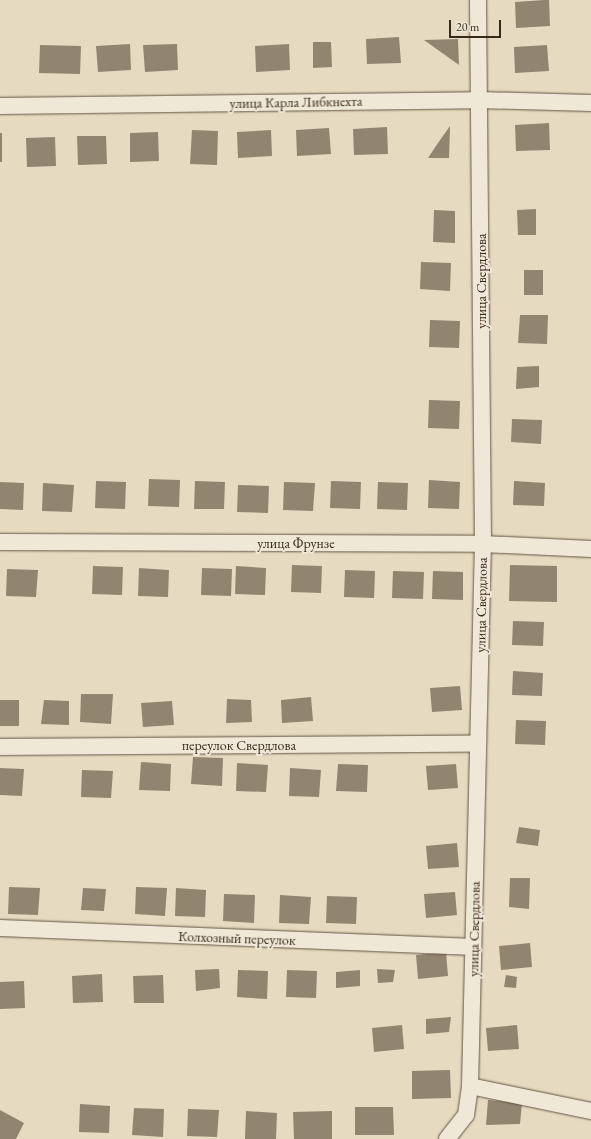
<!DOCTYPE html>
<html>
<head>
<meta charset="utf-8">
<style>
	body { margin:0 }
	#map { position:relative; width:591px; height:1139px; overflow:hidden; background:#e6dbc0; font-family:"EB Garamond",serif }
	div>[style] { position:absolute }
	[style*='--x'] { left:calc(var(--x)*1px); top:calc(var(--y)*1px); width:calc(var(--w)*1px); rotate:calc(var(--a)*1deg) }
	.building>* { inset:0; background:#928570 }
	.roads { filter:drop-shadow(0 0 1px #645544) drop-shadow(0 0 1px #645544) }
	.minor>* { height:16px; margin:-8px; padding:0 8px; transform-origin:8px; border-radius:8px; background:#efe8d6 }
	span { translate:-50% -50%; white-space:nowrap; text-align:center; line-height:1.15; -webkit-text-stroke:4px #efe8d6; paint-order:stroke }
	.street-label { font-size:14px; color:#38281a }
	.scale { position:absolute; left:449px; top:20px; width:52px; height:18px; box-sizing:border-box; border:2px solid #38281a; border-top:0; padding-left:5px; font-size:12px; line-height:14px; white-space:nowrap; color:#38281a; -webkit-text-stroke:3px #efe8d6; paint-order:stroke }
</style>
</head>
<body>
<div id="map">
	<div class="building">
		<i style="clip-path:polygon(544px 0,549px 0,550px 26px,516px 28px,515px 2px)"></i>
		<i style="clip-path:polygon(399px 37px,401px 63px,367px 64px,366px 39px)"></i>
		<i style="clip-path:polygon(458px 39px,459px 65px,424px 40px)"></i>
		<i style="clip-path:polygon(313px 42px,331px 42px,332px 67px,313px 68px)"></i>
		<i style="clip-path:polygon(130px 44px,131px 70px,98px 72px,96px 46px)"></i>
		<i style="clip-path:polygon(177px 44px,178px 70px,145px 72px,143px 45px)"></i>
		<i style="clip-path:polygon(289px 44px,290px 70px,256px 72px,255px 46px)"></i>
		<i style="clip-path:polygon(40px 45px,81px 46px,80px 74px,39px 73px)"></i>
		<i style="clip-path:polygon(547px 45px,549px 71px,515px 73px,514px 47px)"></i>
		<i style="clip-path:polygon(549px 123px,550px 150px,516px 151px,515px 125px)"></i>
		<i style="clip-path:polygon(450px 126px,449px 158px,428px 158px,438px 143px)"></i>
		<i style="clip-path:polygon(387px 127px,388px 154px,354px 155px,353px 129px)"></i>
		<i style="clip-path:polygon(329px 128px,331px 154px,297px 156px,296px 130px)"></i>
		<i style="clip-path:polygon(192px 130px,218px 131px,217px 165px,190px 164px)"></i>
		<i style="clip-path:polygon(271px 130px,272px 156px,238px 158px,237px 132px)"></i>
		<i style="clip-path:polygon(158px 132px,159px 161px,130px 162px,130px 133px)"></i>
		<i style="clip-path:polygon(0 133px,2px 133px,2px 162px,0 162px)"></i>
		<i style="clip-path:polygon(77px 136px,106px 136px,107px 164px,78px 165px)"></i>
		<i style="clip-path:polygon(55px 137px,56px 166px,27px 167px,26px 138px)"></i>
		<i style="clip-path:polygon(536px 209px,536px 235px,518px 235px,517px 210px)"></i>
		<i style="clip-path:polygon(434px 210px,455px 211px,455px 243px,433px 242px)"></i>
		<i style="clip-path:polygon(421px 262px,451px 263px,450px 291px,420px 289px)"></i>
		<i style="clip-path:polygon(524px 270px,543px 270px,543px 295px,524px 295px)"></i>
		<i style="clip-path:polygon(520px 315px,548px 315px,547px 344px,518px 343px)"></i>
		<i style="clip-path:polygon(430px 320px,460px 321px,459px 348px,429px 347px)"></i>
		<i style="clip-path:polygon(539px 366px,539px 387px,516px 389px,517px 367px)"></i>
		<i style="clip-path:polygon(429px 400px,460px 401px,459px 429px,428px 428px)"></i>
		<i style="clip-path:polygon(512px 419px,542px 420px,541px 444px,511px 442px)"></i>
		<i style="clip-path:polygon(149px 479px,180px 480px,179px 507px,148px 506px)"></i>
		<i style="clip-path:polygon(429px 480px,460px 482px,459px 509px,428px 508px)"></i>
		<i style="clip-path:polygon(96px 481px,126px 482px,125px 509px,95px 508px)"></i>
		<i style="clip-path:polygon(195px 481px,225px 482px,224px 509px,194px 509px)"></i>
		<i style="clip-path:polygon(331px 481px,361px 482px,360px 509px,330px 508px)"></i>
		<i style="clip-path:polygon(514px 481px,545px 483px,544px 506px,513px 505px)"></i>
		<i style="clip-path:polygon(0 482px,24px 483px,23px 510px,0 509px)"></i>
		<i style="clip-path:polygon(284px 482px,315px 483px,313px 511px,283px 510px)"></i>
		<i style="clip-path:polygon(378px 482px,408px 483px,407px 510px,377px 509px)"></i>
		<i style="clip-path:polygon(43px 483px,74px 485px,72px 512px,42px 511px)"></i>
		<i style="clip-path:polygon(238px 485px,269px 486px,268px 513px,237px 512px)"></i>
		<i style="clip-path:polygon(292px 565px,322px 566px,321px 593px,291px 592px)"></i>
		<i style="clip-path:polygon(510px 565px,557px 566px,557px 602px,509px 601px)"></i>
		<i style="clip-path:polygon(93px 566px,123px 567px,122px 595px,92px 594px)"></i>
		<i style="clip-path:polygon(236px 566px,266px 568px,265px 595px,235px 594px)"></i>
		<i style="clip-path:polygon(139px 568px,169px 570px,168px 597px,138px 596px)"></i>
		<i style="clip-path:polygon(202px 568px,232px 569px,231px 596px,201px 595px)"></i>
		<i style="clip-path:polygon(7px 569px,38px 570px,36px 597px,6px 596px)"></i>
		<i style="clip-path:polygon(345px 570px,375px 571px,374px 598px,344px 597px)"></i>
		<i style="clip-path:polygon(393px 571px,424px 572px,423px 599px,392px 598px)"></i>
		<i style="clip-path:polygon(433px 571px,463px 572px,463px 600px,432px 599px)"></i>
		<i style="clip-path:polygon(513px 621px,544px 622px,543px 646px,512px 645px)"></i>
		<i style="clip-path:polygon(513px 671px,543px 673px,542px 696px,512px 695px)"></i>
		<i style="clip-path:polygon(460px 686px,462px 710px,432px 712px,430px 688px)"></i>
		<i style="clip-path:polygon(81px 694px,113px 694px,111px 724px,80px 722px)"></i>
		<i style="clip-path:polygon(311px 697px,313px 721px,282px 723px,281px 700px)"></i>
		<i style="clip-path:polygon(227px 699px,251px 700px,252px 722px,226px 723px)"></i>
		<i style="clip-path:polygon(0 700px,19px 700px,19px 726px,0 726px)"></i>
		<i style="clip-path:polygon(44px 700px,69px 701px,69px 725px,41px 724px)"></i>
		<i style="clip-path:polygon(172px 701px,174px 725px,143px 727px,141px 703px)"></i>
		<i style="clip-path:polygon(516px 720px,546px 721px,545px 745px,515px 744px)"></i>
		<i style="clip-path:polygon(193px 757px,223px 758px,222px 786px,191px 784px)"></i>
		<i style="clip-path:polygon(141px 762px,171px 764px,170px 791px,139px 790px)"></i>
		<i style="clip-path:polygon(237px 763px,268px 765px,266px 792px,236px 791px)"></i>
		<i style="clip-path:polygon(338px 764px,368px 765px,367px 792px,336px 791px)"></i>
		<i style="clip-path:polygon(456px 764px,458px 788px,428px 790px,426px 766px)"></i>
		<i style="clip-path:polygon(0 768px,24px 769px,22px 796px,0 795px)"></i>
		<i style="clip-path:polygon(290px 768px,321px 770px,319px 797px,289px 796px)"></i>
		<i style="clip-path:polygon(82px 770px,113px 771px,111px 798px,81px 797px)"></i>
		<i style="clip-path:polygon(519px 827px,540px 830px,538px 846px,516px 843px)"></i>
		<i style="clip-path:polygon(457px 843px,459px 867px,428px 869px,426px 846px)"></i>
		<i style="clip-path:polygon(510px 878px,530px 878px,529px 909px,509px 907px)"></i>
		<i style="clip-path:polygon(9px 887px,40px 888px,38px 915px,8px 914px)"></i>
		<i style="clip-path:polygon(136px 887px,167px 888px,165px 916px,135px 914px)"></i>
		<i style="clip-path:polygon(83px 888px,106px 889px,104px 911px,81px 910px)"></i>
		<i style="clip-path:polygon(176px 888px,206px 890px,205px 917px,175px 916px)"></i>
		<i style="clip-path:polygon(455px 892px,457px 915px,426px 918px,424px 894px)"></i>
		<i style="clip-path:polygon(224px 894px,255px 895px,254px 923px,223px 921px)"></i>
		<i style="clip-path:polygon(280px 895px,311px 897px,309px 924px,279px 923px)"></i>
		<i style="clip-path:polygon(327px 896px,357px 897px,356px 924px,326px 923px)"></i>
		<i style="clip-path:polygon(530px 943px,532px 967px,501px 970px,499px 946px)"></i>
		<i style="clip-path:polygon(446px 952px,448px 976px,418px 979px,416px 955px)"></i>
		<i style="clip-path:polygon(219px 969px,220px 988px,196px 991px,195px 970px)"></i>
		<i style="clip-path:polygon(377px 969px,395px 970px,393px 982px,378px 983px)"></i>
		<i style="clip-path:polygon(238px 970px,268px 971px,267px 999px,237px 997px)"></i>
		<i style="clip-path:polygon(287px 970px,317px 971px,316px 998px,286px 997px)"></i>
		<i style="clip-path:polygon(360px 970px,360px 986px,336px 988px,336px 972px)"></i>
		<i style="clip-path:polygon(102px 974px,103px 1002px,73px 1003px,72px 976px)"></i>
		<i style="clip-path:polygon(163px 975px,164px 1003px,134px 1003px,133px 976px)"></i>
		<i style="clip-path:polygon(506px 975px,517px 977px,516px 988px,504px 987px)"></i>
		<i style="clip-path:polygon(24px 981px,25px 1008px,0 1009px,0 982px)"></i>
		<i style="clip-path:polygon(451px 1017px,449px 1032px,426px 1034px,426px 1019px)"></i>
		<i style="clip-path:polygon(402px 1025px,404px 1049px,374px 1052px,372px 1028px)"></i>
		<i style="clip-path:polygon(517px 1025px,519px 1049px,488px 1051px,486px 1028px)"></i>
		<i style="clip-path:polygon(450px 1070px,451px 1098px,412px 1099px,412px 1071px)"></i>
		<i style="clip-path:polygon(488px 1100px,522px 1103px,520px 1124px,486px 1125px)"></i>
		<i style="clip-path:polygon(80px 1104px,110px 1106px,109px 1133px,79px 1132px)"></i>
		<i style="clip-path:polygon(355px 1107px,393px 1107px,394px 1135px,355px 1135px)"></i>
		<i style="clip-path:polygon(134px 1108px,164px 1109px,163px 1137px,132px 1135px)"></i>
		<i style="clip-path:polygon(188px 1109px,219px 1110px,217px 1137px,187px 1136px)"></i>
		<i style="clip-path:polygon(0 1110px,24px 1123px,16px 1139px,0 1139px)"></i>
		<i style="clip-path:polygon(246px 1111px,277px 1113px,276px 1139px,245px 1139px)"></i>
		<i style="clip-path:polygon(332px 1111px,332px 1139px,294px 1139px,293px 1112px)"></i>
	</div>
	<div class="roads">
		<div class="minor">
			<i style="--x:0;--y:106;--w:479;--a:-0.7"></i>
			<i style="--x:479;--y:100;--w:112;--a:1.5"></i>
			<i style="--x:0;--y:542;--w:483;--a:0.2"></i>
			<i style="--x:483;--y:544;--w:108;--a:2.7"></i>
			<i style="--x:0;--y:747;--w:478;--a:-0.4"></i>
			<i style="--x:0;--y:928;--w:473;--a:2.3"></i>
			<i style="--x:470;--y:1086;--w:124;--a:11.7"></i>
			<i style="--x:447;--y:1139;--w:31;--a:-52"></i>
			<i style="--x:466;--y:1115;--w:29;--a:-82"></i>
			<i style="--x:470;--y:1086;--w:542;--a:-88.63"></i>
			<i style="--x:483;--y:544;--w:544;--a:-90.53"></i>
		</div>
	</div>
	<div class="street-label">
		<span style="left:296px;top:102px;rotate:-1deg">улица Карла Либкнехта</span>
		<span style="left:481px;top:281px;rotate:-90deg">улица Свердлова</span>
		<span style="left:296px;top:543px">улица Фрунзе</span>
		<span style="left:481px;top:605px;rotate:-89deg">улица Свердлова</span>
		<span style="left:239px;top:745px">переулок Свердлова</span>
		<span style="left:474px;top:929px;rotate:-89deg">улица Свердлова</span>
		<span style="left:237px;top:938px;rotate:2deg">Колхозный переулок</span>
	</div>
	<div class="scale">20 m</div>
</div>
</body>
</html>
